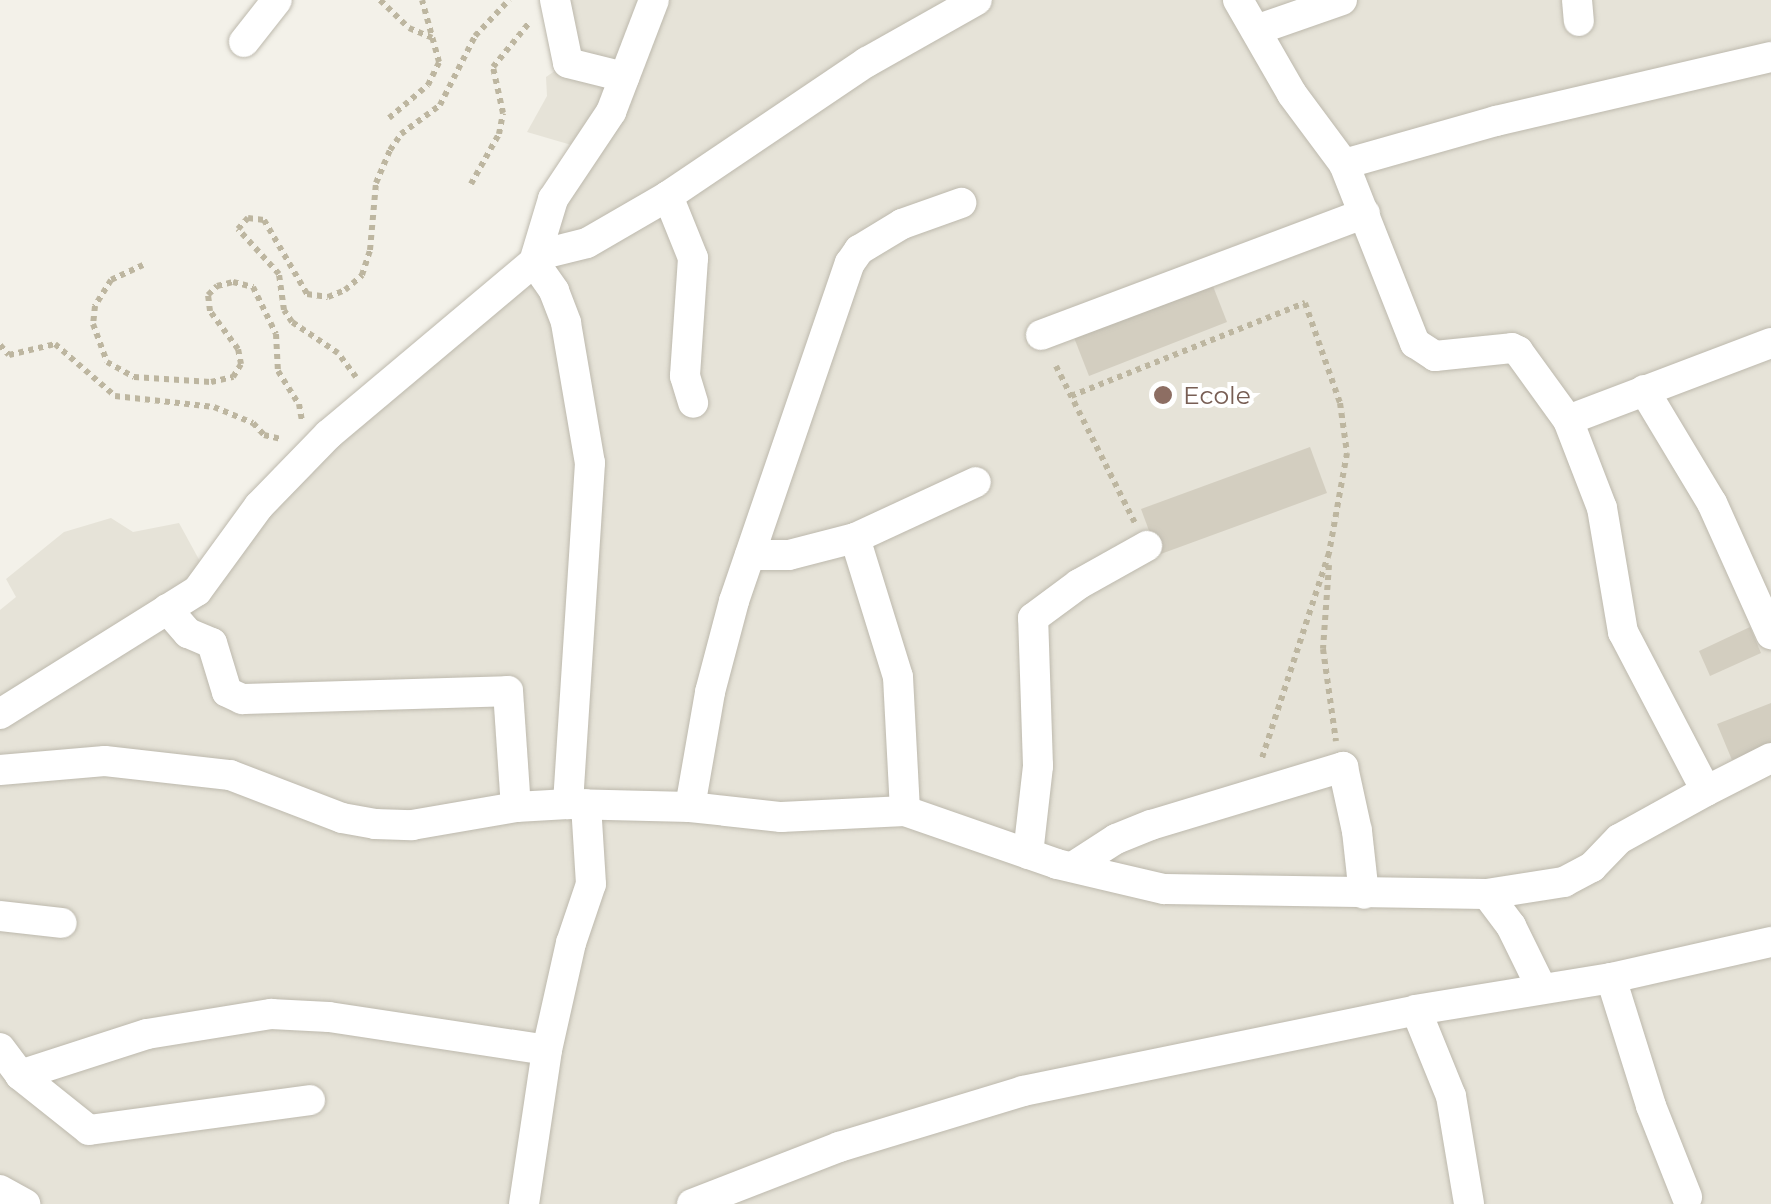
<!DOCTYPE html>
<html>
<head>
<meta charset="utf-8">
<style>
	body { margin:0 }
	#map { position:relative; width:1771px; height:1204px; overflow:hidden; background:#f3f1e9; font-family:Montserrat,sans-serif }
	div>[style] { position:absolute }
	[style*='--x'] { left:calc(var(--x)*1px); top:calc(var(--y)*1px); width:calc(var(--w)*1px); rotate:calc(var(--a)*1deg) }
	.residential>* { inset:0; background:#e6e3d8 }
	.building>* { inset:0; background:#d3cec0 }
	.path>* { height:6px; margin-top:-3px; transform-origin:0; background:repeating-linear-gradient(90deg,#bdb6a0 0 5px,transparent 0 10px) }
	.roads { filter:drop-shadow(0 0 2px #bdb9ad) drop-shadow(0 0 2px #bdb9ad) }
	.minor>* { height:30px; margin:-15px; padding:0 15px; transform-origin:15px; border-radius:15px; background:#fff }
	.dots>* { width:28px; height:28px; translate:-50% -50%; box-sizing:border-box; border:5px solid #fff; border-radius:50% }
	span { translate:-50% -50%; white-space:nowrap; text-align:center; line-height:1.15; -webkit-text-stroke:8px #fff; paint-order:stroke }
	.education-label { font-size:25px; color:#785e54 }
	.left { translate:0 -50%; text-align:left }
</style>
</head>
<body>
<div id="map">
	<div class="residential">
		<i style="clip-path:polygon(548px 0,1771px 0,1771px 1204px,0 1204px,0 610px,16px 597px,6px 579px,64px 532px,111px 518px,133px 532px,179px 523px,208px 576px,260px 509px,494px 312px,585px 149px,527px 132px,547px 96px,546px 77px,559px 68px)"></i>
	</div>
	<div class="building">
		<i style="clip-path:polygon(1211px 281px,1227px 322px,1089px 376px,1073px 335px)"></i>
		<i style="clip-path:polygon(1310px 447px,1327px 493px,1158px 555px,1141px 509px)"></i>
		<i style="clip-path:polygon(1750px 627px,1761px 653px,1710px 676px,1699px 651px)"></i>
		<i style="clip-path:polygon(1771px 703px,1771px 744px,1732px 760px,1717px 724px)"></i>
	</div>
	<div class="path">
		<i style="--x:380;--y:0;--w:40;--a:44"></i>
		<i style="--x:409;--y:28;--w:25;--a:23"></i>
		<i style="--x:389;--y:118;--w:51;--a:-40.2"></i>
		<i style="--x:428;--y:85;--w:25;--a:-64"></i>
		<i style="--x:439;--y:62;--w:64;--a:-105.3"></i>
		<i style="--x:471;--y:184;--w:57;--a:-60.8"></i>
		<i style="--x:499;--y:134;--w:21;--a:-79"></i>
		<i style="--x:503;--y:113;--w:47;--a:-102.3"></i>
		<i style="--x:493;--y:67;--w:57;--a:-50.7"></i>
		<i style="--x:143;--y:265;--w:35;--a:155"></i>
		<i style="--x:111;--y:280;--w:31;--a:122"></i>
		<i style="--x:95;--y:306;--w:18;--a:96"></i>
		<i style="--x:93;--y:324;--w:40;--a:69.8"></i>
		<i style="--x:107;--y:362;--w:31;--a:29"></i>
		<i style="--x:134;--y:377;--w:77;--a:3.7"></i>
		<i style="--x:211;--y:382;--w:23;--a:-13"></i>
		<i style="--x:233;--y:377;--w:15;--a:-58"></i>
		<i style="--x:241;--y:364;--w:15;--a:-101"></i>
		<i style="--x:238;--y:349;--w:47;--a:-126.4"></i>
		<i style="--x:210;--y:311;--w:16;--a:-97"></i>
		<i style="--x:208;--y:295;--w:13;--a:-45"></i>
		<i style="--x:217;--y:286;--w:16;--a:-14"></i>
		<i style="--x:233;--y:282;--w:21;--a:14"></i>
		<i style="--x:253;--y:287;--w:52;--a:63.9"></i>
		<i style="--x:276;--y:334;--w:37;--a:87"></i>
		<i style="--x:278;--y:371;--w:39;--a:58"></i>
		<i style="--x:299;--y:404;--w:17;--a:80"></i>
		<i style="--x:0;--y:345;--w:13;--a:48"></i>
		<i style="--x:9;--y:355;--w:47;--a:-13.4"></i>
		<i style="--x:55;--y:344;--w:79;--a:40.9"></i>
		<i style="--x:115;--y:396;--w:100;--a:6.3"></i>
		<i style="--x:214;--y:407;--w:42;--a:22.3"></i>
		<i style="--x:253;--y:423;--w:16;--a:47"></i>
		<i style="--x:264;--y:435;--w:18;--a:13"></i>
		<i style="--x:1056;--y:366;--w:176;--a:63.3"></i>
		<i style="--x:356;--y:377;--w:30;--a:-127"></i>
		<i style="--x:338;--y:353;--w:55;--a:-146"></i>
		<i style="--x:292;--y:322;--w:14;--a:-124"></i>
		<i style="--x:284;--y:310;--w:36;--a:-98"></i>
		<i style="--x:279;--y:274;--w:61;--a:-132.3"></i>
		<i style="--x:238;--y:229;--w:15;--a:-48"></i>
		<i style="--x:248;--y:218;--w:16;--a:7"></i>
		<i style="--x:264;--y:220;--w:86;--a:59.8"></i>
		<i style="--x:307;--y:294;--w:21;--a:8"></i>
		<i style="--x:328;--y:297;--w:18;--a:-22"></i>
		<i style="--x:345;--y:290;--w:23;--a:-41"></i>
		<i style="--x:362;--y:275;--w:26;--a:-72"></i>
		<i style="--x:370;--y:250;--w:67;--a:-84.9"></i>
		<i style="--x:376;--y:183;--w:36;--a:-67"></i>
		<i style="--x:390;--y:150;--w:19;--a:-55"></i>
		<i style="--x:401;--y:134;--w:49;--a:-36.6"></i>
		<i style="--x:440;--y:105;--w:77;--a:-63.1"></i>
		<i style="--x:475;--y:36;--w:50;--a:-46.6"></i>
		<i style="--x:1071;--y:396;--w:252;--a:-21.7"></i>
		<i style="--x:1305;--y:303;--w:106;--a:70.7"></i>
		<i style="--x:1340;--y:403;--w:50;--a:82"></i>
		<i style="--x:1347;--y:453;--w:102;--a:100.2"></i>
		<i style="--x:1329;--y:553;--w:219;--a:108.1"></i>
		<i style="--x:1329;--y:565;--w:84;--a:94.1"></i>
		<i style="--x:1323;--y:649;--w:93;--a:82"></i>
	</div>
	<div class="roads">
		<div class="minor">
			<i style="--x:555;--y:0;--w:64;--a:78.3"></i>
			<i style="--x:568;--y:63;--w:58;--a:14"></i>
			<i style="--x:1238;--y:0;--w:108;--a:60.1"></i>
			<i style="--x:1292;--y:94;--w:87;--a:53.4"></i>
			<i style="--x:1344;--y:164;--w:158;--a:-15.8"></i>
			<i style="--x:1496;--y:121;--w:282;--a:-13.1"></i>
			<i style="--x:1577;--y:0;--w:21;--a:85"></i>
			<i style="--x:1256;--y:30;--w:91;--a:-19.2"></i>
			<i style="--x:244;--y:42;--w:53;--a:-51.8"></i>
			<i style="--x:1344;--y:164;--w:193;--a:68.4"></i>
			<i style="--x:1415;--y:343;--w:24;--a:33"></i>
			<i style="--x:1435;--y:356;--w:77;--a:-5.9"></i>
			<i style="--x:1512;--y:348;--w:7;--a:27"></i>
			<i style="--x:1518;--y:351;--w:85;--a:54.1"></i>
			<i style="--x:1568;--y:420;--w:94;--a:68.9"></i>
			<i style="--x:1602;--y:508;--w:126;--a:80.4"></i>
			<i style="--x:1623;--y:632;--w:179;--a:62.4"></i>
			<i style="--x:1706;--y:791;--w:99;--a:151.1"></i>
			<i style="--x:1619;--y:839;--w:39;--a:134"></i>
			<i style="--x:1592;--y:867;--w:32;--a:152"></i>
			<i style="--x:1564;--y:882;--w:78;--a:171.1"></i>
			<i style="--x:668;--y:196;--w:67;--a:68"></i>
			<i style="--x:693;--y:258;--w:118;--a:93.9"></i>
			<i style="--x:685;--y:376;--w:28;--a:73"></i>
			<i style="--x:539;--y:255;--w:49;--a:-14"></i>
			<i style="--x:587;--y:243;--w:94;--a:-30.1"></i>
			<i style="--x:668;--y:196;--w:240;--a:-34"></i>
			<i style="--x:867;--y:62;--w:126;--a:-29.4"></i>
			<i style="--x:534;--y:262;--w:35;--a:55"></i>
			<i style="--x:554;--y:291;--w:34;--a:69"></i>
			<i style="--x:566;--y:323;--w:142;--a:80.3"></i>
			<i style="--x:590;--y:463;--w:342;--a:93.7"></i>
			<i style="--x:1041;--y:335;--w:346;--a:-20.6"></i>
			<i style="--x:1644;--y:390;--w:132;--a:59"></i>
			<i style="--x:1712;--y:503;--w:144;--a:65.8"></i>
			<i style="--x:1568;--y:420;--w:217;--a:-20.8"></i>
			<i style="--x:855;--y:538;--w:133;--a:-24.8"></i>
			<i style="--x:750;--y:555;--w:39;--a:0"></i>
			<i style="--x:789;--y:555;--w:68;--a:-14.4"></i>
			<i style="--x:855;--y:538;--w:145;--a:72.8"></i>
			<i style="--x:898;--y:677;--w:134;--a:87"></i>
			<i style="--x:167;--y:609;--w:32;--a:49"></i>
			<i style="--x:188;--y:633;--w:26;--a:23"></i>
			<i style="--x:212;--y:643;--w:51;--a:73"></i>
			<i style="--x:227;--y:692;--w:17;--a:25"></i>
			<i style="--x:242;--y:699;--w:266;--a:-1.7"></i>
			<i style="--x:508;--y:691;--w:116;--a:86.1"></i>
			<i style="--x:0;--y:714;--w:232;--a:-32"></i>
			<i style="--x:197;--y:591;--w:105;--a:-53.9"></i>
			<i style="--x:259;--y:506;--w:100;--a:-45.8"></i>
			<i style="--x:329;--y:434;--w:268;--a:-40"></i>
			<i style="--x:534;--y:262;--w:66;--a:-73.2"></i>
			<i style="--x:553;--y:199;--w:105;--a:-56.3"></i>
			<i style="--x:611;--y:112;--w:120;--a:-69"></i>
			<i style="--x:0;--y:770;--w:105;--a:-4.9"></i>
			<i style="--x:105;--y:761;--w:126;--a:6.4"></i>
			<i style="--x:230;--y:775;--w:120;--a:21"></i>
			<i style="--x:342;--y:818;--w:34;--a:10"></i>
			<i style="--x:375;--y:824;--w:37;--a:2"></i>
			<i style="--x:412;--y:825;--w:106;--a:-9.8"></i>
			<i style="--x:516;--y:807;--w:52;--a:-3.3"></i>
			<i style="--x:568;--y:804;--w:122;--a:1.4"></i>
			<i style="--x:690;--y:807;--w:92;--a:6.3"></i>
			<i style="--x:781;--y:817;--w:124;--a:-2.8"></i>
			<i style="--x:905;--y:811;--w:161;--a:19.2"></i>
			<i style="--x:1057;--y:864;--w:110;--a:13.2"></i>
			<i style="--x:1164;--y:889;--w:323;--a:0.9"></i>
			<i style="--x:1487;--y:894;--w:40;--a:53"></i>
			<i style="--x:1511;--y:926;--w:70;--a:63.8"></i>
			<i style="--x:1706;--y:791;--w:73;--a:-26.9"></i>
			<i style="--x:690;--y:807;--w:117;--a:-80.1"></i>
			<i style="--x:710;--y:692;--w:94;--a:-75.2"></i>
			<i style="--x:734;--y:601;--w:357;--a:-71.1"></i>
			<i style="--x:850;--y:263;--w:16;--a:-55"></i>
			<i style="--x:859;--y:250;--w:50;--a:-31.2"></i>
			<i style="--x:902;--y:224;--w:63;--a:-19.6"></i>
			<i style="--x:1028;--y:854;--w:89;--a:-83.5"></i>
			<i style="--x:1038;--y:766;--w:148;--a:-91.9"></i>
			<i style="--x:1033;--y:618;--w:57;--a:-36.5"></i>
			<i style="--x:1079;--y:584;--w:78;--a:-29.2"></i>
			<i style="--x:1074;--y:866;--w:50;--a:-32.7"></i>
			<i style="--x:1116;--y:839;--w:38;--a:-22"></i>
			<i style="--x:1151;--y:825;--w:201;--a:-16.8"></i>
			<i style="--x:1343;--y:767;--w:66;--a:77.7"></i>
			<i style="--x:1357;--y:831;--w:63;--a:83.7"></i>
			<i style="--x:0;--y:916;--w:62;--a:6.4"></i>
			<i style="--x:1611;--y:978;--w:134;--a:72.6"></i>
			<i style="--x:1651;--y:1106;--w:98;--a:68.4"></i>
			<i style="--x:1416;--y:1010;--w:93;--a:67.9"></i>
			<i style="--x:1451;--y:1096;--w:109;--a:80.5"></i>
			<i style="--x:0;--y:1048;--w:34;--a:53"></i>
			<i style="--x:20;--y:1075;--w:88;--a:38.6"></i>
			<i style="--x:89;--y:1130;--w:223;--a:-7.7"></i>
			<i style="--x:20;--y:1075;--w:133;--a:-17.9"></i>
			<i style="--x:147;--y:1034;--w:126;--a:-9.2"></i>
			<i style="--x:271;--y:1014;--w:58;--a:3"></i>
			<i style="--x:329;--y:1017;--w:220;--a:8.6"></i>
			<i style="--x:0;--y:1190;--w:29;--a:29"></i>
			<i style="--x:524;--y:1204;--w:156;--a:-81.5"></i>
			<i style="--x:547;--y:1050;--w:110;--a:-77.4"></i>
			<i style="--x:571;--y:943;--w:62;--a:-71.3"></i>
			<i style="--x:591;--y:884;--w:80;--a:-93.6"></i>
			<i style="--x:692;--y:1204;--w:158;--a:-21.2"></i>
			<i style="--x:839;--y:1147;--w:192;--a:-16.9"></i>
			<i style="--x:1023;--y:1091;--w:401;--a:-11.6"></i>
			<i style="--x:1416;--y:1010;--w:198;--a:-9.3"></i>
			<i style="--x:1611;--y:978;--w:164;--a:-12.7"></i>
		</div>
	</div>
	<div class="dots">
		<i style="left:1163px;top:395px;background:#8d6e63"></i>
	</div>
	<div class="education-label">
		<span class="left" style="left:1183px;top:395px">Ecole</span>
	</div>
</div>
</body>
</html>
